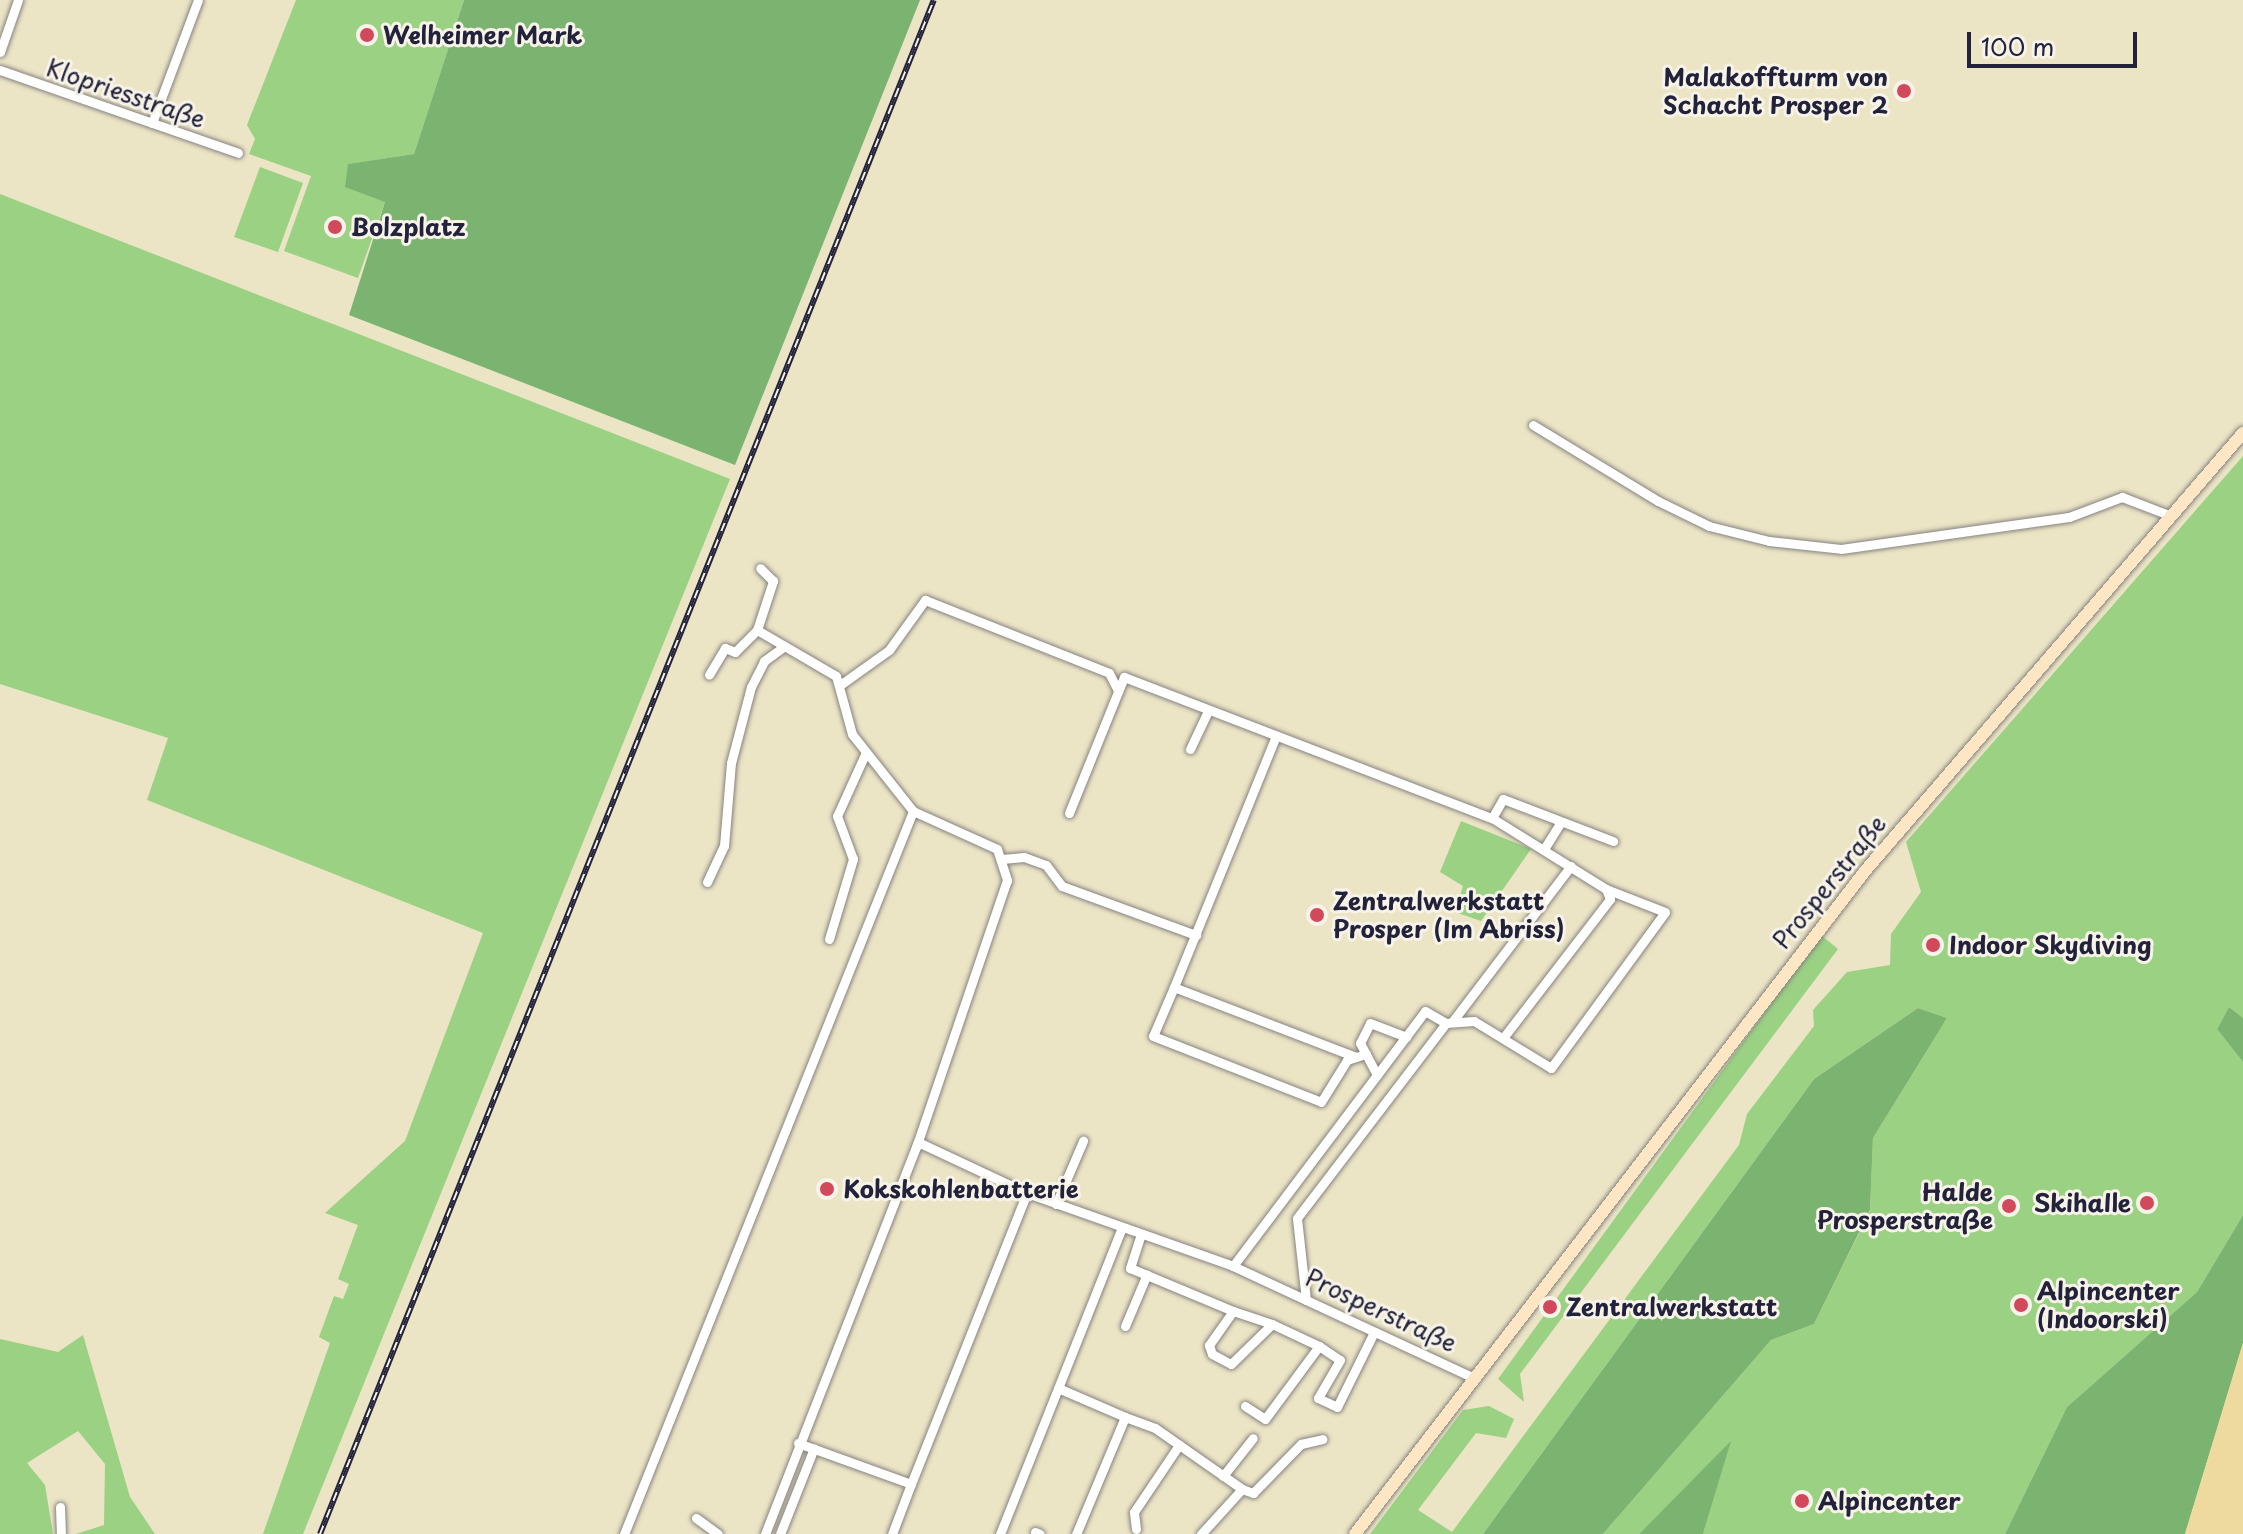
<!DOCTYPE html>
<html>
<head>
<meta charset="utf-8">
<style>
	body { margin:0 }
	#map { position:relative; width:2243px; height:1534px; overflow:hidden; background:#ebe4c5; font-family:"Playpen Sans",sans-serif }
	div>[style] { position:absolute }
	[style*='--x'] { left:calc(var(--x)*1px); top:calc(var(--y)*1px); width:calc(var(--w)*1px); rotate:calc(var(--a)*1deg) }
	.green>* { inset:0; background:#9ad183 }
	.forest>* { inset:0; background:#7bb371 }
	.sand>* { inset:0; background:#eeda9e }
	.roads { filter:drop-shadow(0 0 2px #868380) drop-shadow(0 0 2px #868380) }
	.street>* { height:9px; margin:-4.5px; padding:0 4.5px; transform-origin:4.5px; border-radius:4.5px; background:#fff }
	.secondary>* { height:12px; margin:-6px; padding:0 6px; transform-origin:6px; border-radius:6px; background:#fce6c4 }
	.rail>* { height:6px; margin-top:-3px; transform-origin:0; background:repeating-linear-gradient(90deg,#f7f3e8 0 9px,#22223b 0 18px); box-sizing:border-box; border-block:2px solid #22223b }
	.dots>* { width:22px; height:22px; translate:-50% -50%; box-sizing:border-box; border:4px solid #f7f3e8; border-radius:50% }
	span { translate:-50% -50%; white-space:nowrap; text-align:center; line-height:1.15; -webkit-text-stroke:6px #f7f3e8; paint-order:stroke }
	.poi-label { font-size:24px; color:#22223b; font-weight:700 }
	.left { translate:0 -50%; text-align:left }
	.right { translate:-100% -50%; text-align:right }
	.street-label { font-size:24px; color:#22223b }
	.scale { position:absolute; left:1967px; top:32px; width:170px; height:36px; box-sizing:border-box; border:4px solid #22223b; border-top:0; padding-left:10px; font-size:24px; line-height:28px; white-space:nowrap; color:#22223b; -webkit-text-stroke:6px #f7f3e8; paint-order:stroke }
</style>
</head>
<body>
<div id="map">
	<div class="green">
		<i style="clip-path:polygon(296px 0,464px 0,414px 154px,349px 164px,385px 202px,358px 278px,284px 251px,311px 176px,249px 154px,255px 139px,247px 125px)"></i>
		<i style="clip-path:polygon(260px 167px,303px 183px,278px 252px,234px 237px)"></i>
		<i style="clip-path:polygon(0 194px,730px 479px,303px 1534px,263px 1534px,330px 1343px,319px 1337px,334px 1296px,343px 1299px,349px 1284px,338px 1279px,358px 1225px,325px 1213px,405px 1141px,483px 933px,147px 800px,168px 738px,0 684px)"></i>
		<i style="clip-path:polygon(2243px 456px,2243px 1018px,2229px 1007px,2217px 1029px,2243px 1062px,2243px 1215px,2197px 1292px,2067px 1407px,2005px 1534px,1703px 1534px,1730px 1443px,1639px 1534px,1603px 1534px,1771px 1340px,1814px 1324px,1870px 1211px,1873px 1138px,1947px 1018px,1918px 1008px,1814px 1079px,1483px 1534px,1370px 1534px,1463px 1410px,1489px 1406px,1514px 1419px,1506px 1438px,1476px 1433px,1418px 1510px,1452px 1532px,1739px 1145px,1747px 1114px,1814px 1026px,1813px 1010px,1847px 972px,1890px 965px,1891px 934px,1921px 892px,1906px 842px)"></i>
		<i style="clip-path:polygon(1461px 821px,1531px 849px,1481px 921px,1455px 912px,1463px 886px,1440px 872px)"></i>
		<i style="clip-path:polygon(1821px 935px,1838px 949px,1520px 1374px,1524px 1402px,1498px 1379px)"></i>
		<i style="clip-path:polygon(83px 1335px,130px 1497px,155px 1534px,76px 1534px,104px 1525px,105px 1464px,78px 1431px,27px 1463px,45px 1485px,53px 1534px,0 1534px,0 1339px,58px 1352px)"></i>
	</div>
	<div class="forest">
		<i style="clip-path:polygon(464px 0,920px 0,735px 465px,349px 315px,385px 202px,345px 187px,348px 164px,414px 154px)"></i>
		<i style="clip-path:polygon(2229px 1007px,2243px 1018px,2243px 1062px,2217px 1029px)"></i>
		<i style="clip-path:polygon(1918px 1008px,1947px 1018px,1873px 1138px,1870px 1210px,1814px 1324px,1771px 1340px,1603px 1534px,1483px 1534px,1814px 1079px)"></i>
		<i style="clip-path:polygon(2243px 1215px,2243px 1343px,2185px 1534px,2005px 1534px,2067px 1407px,2197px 1292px)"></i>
		<i style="clip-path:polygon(1731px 1441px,1703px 1534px,1639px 1534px)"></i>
	</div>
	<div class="sand">
		<i style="clip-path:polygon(2243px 1343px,2243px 1534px,2185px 1534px)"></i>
	</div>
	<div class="roads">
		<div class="street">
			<i style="--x:0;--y:52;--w:55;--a:-70.9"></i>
			<i style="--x:0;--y:70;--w:252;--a:19.2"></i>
			<i style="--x:152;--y:123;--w:131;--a:-69.5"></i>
			<i style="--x:1533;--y:425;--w:146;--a:31.3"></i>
			<i style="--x:1658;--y:501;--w:57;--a:26.1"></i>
			<i style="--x:1709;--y:526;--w:62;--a:14"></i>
			<i style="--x:1769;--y:541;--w:72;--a:6.3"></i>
			<i style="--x:1841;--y:549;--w:230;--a:-8"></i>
			<i style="--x:2069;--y:517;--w:57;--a:-20.7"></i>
			<i style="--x:2122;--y:497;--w:47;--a:21.1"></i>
			<i style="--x:757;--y:630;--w:52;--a:-71.9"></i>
			<i style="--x:773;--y:581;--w:18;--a:-135"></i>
			<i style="--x:840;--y:685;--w:60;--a:-35.5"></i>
			<i style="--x:889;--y:650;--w:62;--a:-54.2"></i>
			<i style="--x:925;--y:600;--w:198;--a:21.6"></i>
			<i style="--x:1109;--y:673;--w:20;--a:63"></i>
			<i style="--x:1190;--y:749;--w:42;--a:-64.7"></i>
			<i style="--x:913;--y:811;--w:92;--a:24.3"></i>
			<i style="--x:997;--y:849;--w:33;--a:72"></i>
			<i style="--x:1007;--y:880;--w:283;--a:108.8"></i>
			<i style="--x:1069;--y:813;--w:147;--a:-68"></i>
			<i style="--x:1124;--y:677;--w:394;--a:21"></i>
			<i style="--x:1492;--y:818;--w:134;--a:31.9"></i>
			<i style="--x:1606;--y:889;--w:11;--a:68"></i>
			<i style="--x:1610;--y:899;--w:175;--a:127.6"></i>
			<i style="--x:1492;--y:818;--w:22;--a:-60"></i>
			<i style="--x:1503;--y:799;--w:118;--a:20.9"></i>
			<i style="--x:1544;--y:849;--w:32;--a:-58"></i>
			<i style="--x:1002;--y:859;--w:22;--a:-5"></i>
			<i style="--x:1024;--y:857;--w:23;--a:20"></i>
			<i style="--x:1046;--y:865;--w:26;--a:53"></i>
			<i style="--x:1062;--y:886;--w:143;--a:20.1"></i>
			<i style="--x:707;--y:882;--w:40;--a:-65"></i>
			<i style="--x:724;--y:846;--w:83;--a:-85.2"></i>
			<i style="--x:731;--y:763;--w:79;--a:-75.3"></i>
			<i style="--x:751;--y:687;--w:29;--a:-63"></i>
			<i style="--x:764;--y:661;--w:24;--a:-36"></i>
			<i style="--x:829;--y:939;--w:84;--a:-73.3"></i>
			<i style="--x:853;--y:859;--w:46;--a:-110.4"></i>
			<i style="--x:837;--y:816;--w:70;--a:-65.6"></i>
			<i style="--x:1174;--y:987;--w:269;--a:-67.9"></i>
			<i style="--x:1452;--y:1022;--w:196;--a:-52.7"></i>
			<i style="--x:1356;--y:1057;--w:195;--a:-159"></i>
			<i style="--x:1174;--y:987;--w:53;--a:113.2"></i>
			<i style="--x:1153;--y:1036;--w:180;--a:21.4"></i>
			<i style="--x:1321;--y:1102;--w:49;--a:-58.2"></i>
			<i style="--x:1347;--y:1060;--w:20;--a:-18"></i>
			<i style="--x:1377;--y:1075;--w:36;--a:-118"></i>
			<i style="--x:1360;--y:1043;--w:22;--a:-63"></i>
			<i style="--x:1370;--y:1023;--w:39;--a:21"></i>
			<i style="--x:1056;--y:1204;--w:69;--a:-66.8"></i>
			<i style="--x:1141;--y:1234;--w:36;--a:108"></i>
			<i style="--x:1130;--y:1268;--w:112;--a:22.7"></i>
			<i style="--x:1233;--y:1266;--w:319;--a:-53"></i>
			<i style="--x:1425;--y:1011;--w:24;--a:30"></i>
			<i style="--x:1446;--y:1023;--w:28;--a:-4"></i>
			<i style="--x:1474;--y:1021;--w:90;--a:31.4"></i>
			<i style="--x:1551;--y:1068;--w:193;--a:-53.8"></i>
			<i style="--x:1665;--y:912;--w:63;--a:-158.7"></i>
			<i style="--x:1306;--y:1300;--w:82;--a:-96.3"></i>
			<i style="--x:1297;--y:1218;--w:245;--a:-52.6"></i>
			<i style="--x:1272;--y:1324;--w:41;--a:-161.6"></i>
			<i style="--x:1233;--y:1311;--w:42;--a:125.2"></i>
			<i style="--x:1209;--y:1345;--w:9;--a:72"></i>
			<i style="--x:1212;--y:1354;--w:21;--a:28"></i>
			<i style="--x:1231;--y:1364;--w:57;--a:-44.3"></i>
			<i style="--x:1272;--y:1324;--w:52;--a:25.1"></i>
			<i style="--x:1125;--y:1326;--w:56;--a:-67.1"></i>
			<i style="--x:1058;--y:1388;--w:73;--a:23.4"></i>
			<i style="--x:1125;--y:1417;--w:127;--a:112.7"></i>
			<i style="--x:1245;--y:1406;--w:24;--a:33"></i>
			<i style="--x:1265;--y:1419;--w:91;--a:-53.5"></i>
			<i style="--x:1319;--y:1346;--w:25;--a:34"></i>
			<i style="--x:1340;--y:1360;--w:44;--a:120.1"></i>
			<i style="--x:1318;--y:1398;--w:21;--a:25"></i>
			<i style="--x:1337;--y:1407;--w:84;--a:-63.7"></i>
			<i style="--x:1125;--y:1417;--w:32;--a:20"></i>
			<i style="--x:1155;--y:1428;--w:106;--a:35"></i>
			<i style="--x:1242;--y:1489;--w:61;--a:132.3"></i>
			<i style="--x:798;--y:1443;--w:120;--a:19.9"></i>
			<i style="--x:911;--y:1484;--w:313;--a:-68.3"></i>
			<i style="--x:1223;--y:1476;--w:48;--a:-51.7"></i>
			<i style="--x:1242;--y:1489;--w:12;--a:20"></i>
			<i style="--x:1253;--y:1493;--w:69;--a:-45.6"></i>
			<i style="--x:1301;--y:1444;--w:22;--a:-13"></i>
			<i style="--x:60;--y:1507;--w:27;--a:88"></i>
			<i style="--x:696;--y:1518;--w:27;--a:36"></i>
			<i style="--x:1136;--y:1529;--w:17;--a:-97"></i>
			<i style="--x:1134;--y:1512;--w:81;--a:-56.1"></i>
			<i style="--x:1035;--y:1532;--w:5;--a:22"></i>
			<i style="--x:624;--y:1534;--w:779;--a:-68.21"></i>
			<i style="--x:913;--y:811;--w:98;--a:-128.4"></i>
			<i style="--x:852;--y:734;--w:60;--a:-105.4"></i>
			<i style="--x:836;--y:676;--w:91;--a:-149.8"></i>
			<i style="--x:757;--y:630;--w:31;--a:135"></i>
			<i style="--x:735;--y:652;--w:11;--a:-158"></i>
			<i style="--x:725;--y:648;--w:31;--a:121"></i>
			<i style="--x:765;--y:1534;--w:421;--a:-68.7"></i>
			<i style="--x:918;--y:1142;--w:120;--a:25.1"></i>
			<i style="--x:1027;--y:1193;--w:219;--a:19.5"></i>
			<i style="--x:1233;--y:1266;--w:264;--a:24.9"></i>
			<i style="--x:780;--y:1534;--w:92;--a:-68.4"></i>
			<i style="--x:892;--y:1534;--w:53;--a:-69.2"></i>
			<i style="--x:1000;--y:1534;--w:330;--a:-68.3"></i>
		</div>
		<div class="secondary">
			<i style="--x:1355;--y:1534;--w:836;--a:-52.43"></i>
			<i style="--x:1865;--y:871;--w:579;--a:-49.21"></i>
		</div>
	</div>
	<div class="rail">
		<i style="--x:320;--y:1534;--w:1652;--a:-68.19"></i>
	</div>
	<div class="dots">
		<i style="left:367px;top:35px;background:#d1495b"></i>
		<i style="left:1904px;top:91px;background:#d1495b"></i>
		<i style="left:335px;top:227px;background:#d1495b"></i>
		<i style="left:1317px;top:915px;background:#d1495b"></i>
		<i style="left:1933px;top:945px;background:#d1495b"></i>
		<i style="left:827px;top:1189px;background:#d1495b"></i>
		<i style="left:2147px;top:1203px;background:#d1495b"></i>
		<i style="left:2009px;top:1206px;background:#d1495b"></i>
		<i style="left:2021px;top:1305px;background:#d1495b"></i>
		<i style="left:1550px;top:1307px;background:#d1495b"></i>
		<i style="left:1802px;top:1501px;background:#d1495b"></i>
	</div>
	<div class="poi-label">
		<span class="left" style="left:383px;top:35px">Welheimer Mark</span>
		<span class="right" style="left:1888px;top:91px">Malakoffturm von<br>Schacht Prosper 2</span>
		<span class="left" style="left:351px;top:227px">Bolzplatz</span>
		<span class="left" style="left:1333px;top:915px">Zentralwerkstatt<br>Prosper (Im Abriss)</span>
		<span class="left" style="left:1949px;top:945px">Indoor Skydiving</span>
		<span class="left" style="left:843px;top:1189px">Kokskohlenbatterie</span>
		<span class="right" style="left:1993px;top:1206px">Halde<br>Prosperstraße</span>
		<span class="right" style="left:2131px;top:1203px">Skihalle</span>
		<span class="left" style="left:2037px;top:1305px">Alpincenter<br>(Indoorski)</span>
		<span class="left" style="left:1566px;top:1307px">Zentralwerkstatt</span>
		<span class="left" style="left:1818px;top:1501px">Alpincenter</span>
	</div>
	<div class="street-label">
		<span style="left:126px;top:93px;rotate:19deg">Klopriesstraße</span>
		<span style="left:1829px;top:882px;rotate:-51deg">Prosperstraße</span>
		<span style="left:1381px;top:1310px;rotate:25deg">Prosperstraße</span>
	</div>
	<div class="scale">100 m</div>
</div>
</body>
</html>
